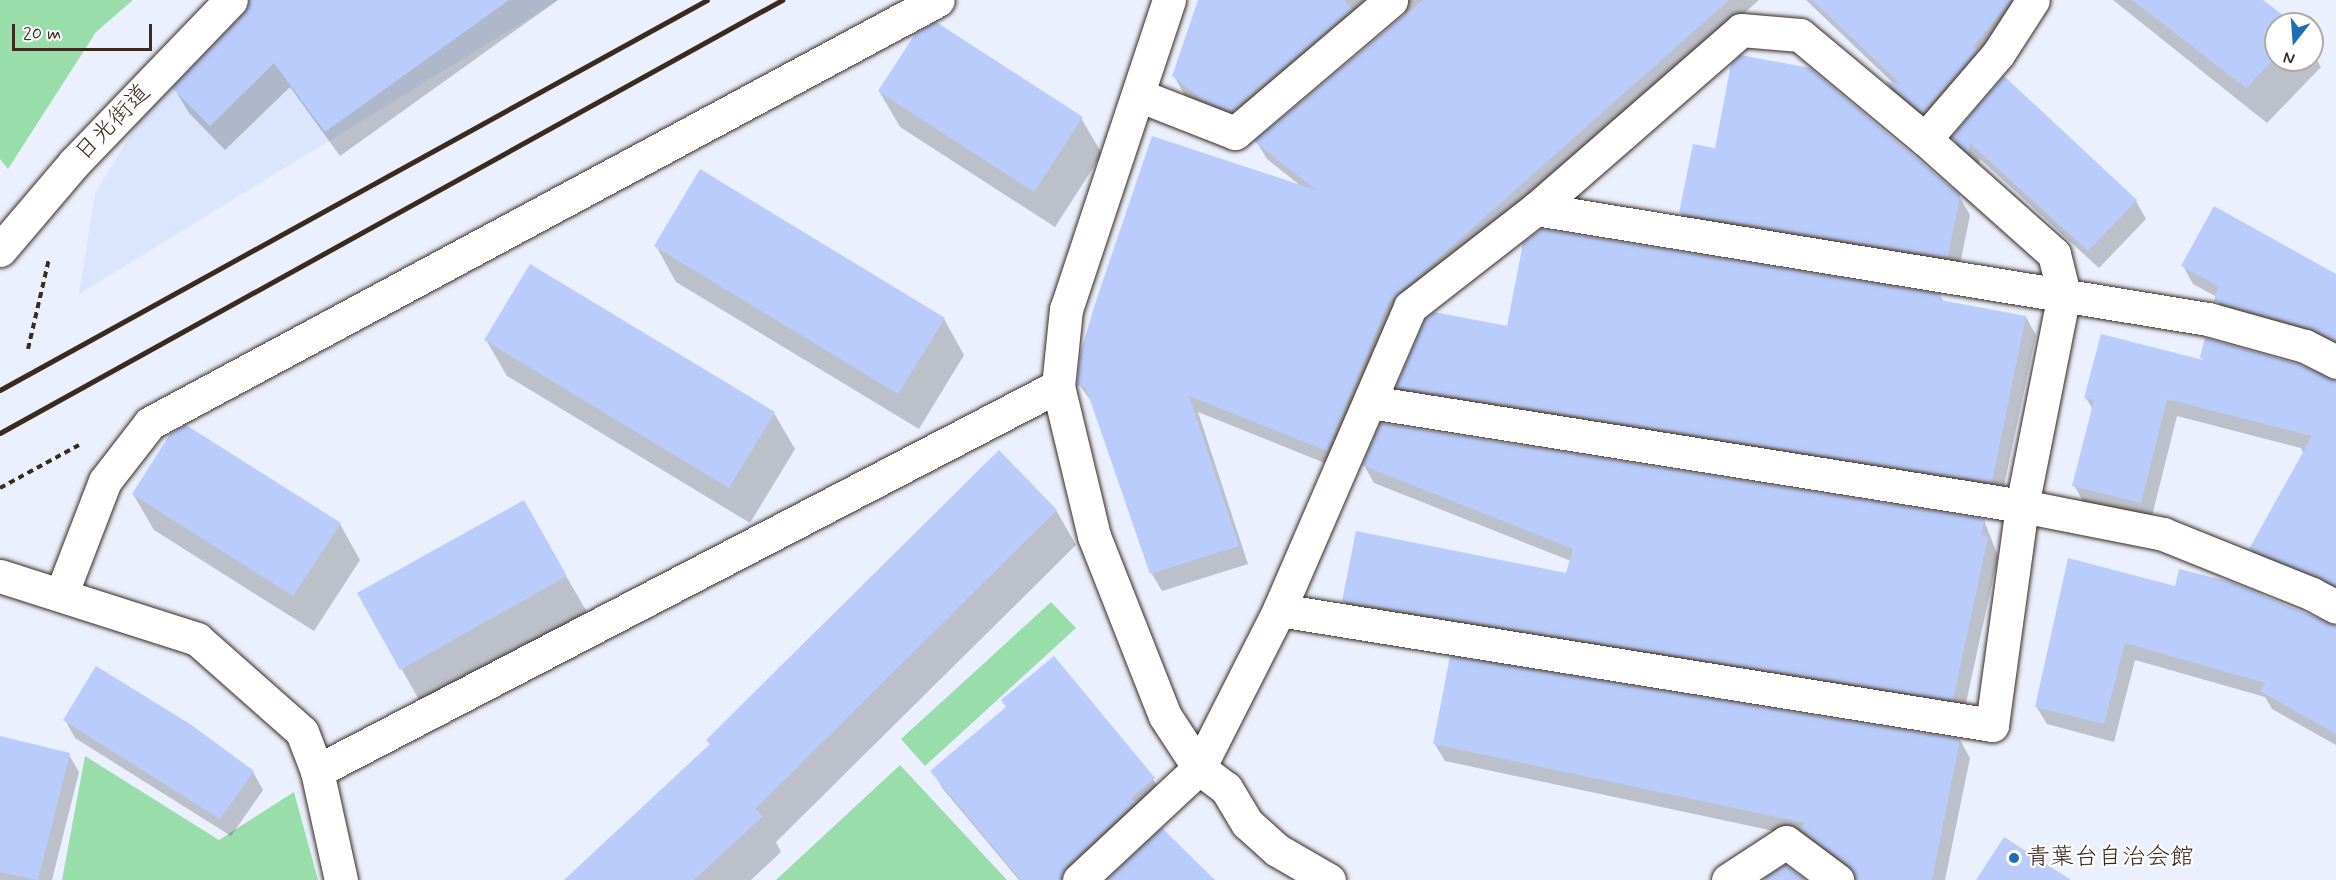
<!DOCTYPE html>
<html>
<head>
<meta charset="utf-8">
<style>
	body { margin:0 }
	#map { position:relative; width:2336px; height:880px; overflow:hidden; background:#eaf0fe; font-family:Mynerve,"Klee One",sans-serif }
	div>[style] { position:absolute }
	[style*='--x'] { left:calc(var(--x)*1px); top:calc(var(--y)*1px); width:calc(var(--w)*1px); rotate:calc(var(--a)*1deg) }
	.built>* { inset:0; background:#dbe5fd }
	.green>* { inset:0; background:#98ddaa }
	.shadow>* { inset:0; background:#0003 }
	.building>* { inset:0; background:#b9ccfc }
	.path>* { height:4px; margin-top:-2px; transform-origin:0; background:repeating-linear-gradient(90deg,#3b2a1e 0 6px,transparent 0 10.5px) }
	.roads { filter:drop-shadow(0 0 2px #3b2a1e) drop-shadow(0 0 2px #3b2a1e) }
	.minor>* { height:33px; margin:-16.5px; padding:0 16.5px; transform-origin:16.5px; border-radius:16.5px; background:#fff }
	.secondary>* { height:33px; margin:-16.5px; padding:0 16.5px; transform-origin:16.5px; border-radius:16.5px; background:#fff }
	.rail>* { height:4.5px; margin:-2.25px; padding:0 2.25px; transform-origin:2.25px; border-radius:2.25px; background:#3b2a1e }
	.dots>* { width:16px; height:16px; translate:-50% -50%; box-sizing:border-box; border:3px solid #fff; border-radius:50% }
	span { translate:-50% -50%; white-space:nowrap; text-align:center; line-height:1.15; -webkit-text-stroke:4.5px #fff; paint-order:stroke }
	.street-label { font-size:24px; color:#3b2a1e }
	.poi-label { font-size:24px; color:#3b2a1e }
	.left { translate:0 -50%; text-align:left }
	.north { position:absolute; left:2264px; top:12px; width:60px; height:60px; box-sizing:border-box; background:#fff; border:2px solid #b1aaa5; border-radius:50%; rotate:197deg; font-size:16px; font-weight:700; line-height:24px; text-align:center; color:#3b2a1e }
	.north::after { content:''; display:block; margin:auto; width:21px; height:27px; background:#1f6fb2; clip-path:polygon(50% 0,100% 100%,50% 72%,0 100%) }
	.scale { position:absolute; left:12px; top:24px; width:140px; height:27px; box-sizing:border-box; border:3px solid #3b2a1e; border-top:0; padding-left:8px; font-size:18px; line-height:21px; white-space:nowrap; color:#3b2a1e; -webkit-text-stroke:4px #fff; paint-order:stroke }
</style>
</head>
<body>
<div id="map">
	<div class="built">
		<i style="clip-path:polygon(242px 0,559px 0,79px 294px,95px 193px,182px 52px)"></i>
	</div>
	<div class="green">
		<i style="clip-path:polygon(0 0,133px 0,96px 32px,8px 169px,0 159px)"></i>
		<i style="clip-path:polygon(1051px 602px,1076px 628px,925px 766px,901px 739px)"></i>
		<i style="clip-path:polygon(85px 756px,219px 840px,294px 792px,318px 880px,62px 880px)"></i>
		<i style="clip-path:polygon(900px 765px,1007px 880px,776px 880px)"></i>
	</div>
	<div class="shadow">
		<i style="clip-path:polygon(251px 0,558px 0,340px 156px,290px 87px,225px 150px,189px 113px,174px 88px,246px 14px)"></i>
		<i style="clip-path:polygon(1199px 0,1397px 0,1242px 129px,1215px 118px,1184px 94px,1174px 76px)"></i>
		<i style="clip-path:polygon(1402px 0,1759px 0,1398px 321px,1337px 468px,1198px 412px,1248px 564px,1162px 591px,1152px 574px,1093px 404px,1079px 384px,1301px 186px,1267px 159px,1256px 141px,1404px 15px,1409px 3px)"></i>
		<i style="clip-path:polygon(1806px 0,2041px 0,1934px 130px,1897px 99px,1887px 83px,1894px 84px)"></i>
		<i style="clip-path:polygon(2113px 0,2261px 0,2292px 24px,2276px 24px,2276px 60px,2312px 60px,2312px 51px,2321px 67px,2267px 123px)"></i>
		<i style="clip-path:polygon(2004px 78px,2136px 201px,2146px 219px,2099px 268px,1980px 159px,1978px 169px,1963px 155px,1953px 137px)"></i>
		<i style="clip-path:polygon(879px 91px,1081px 118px,1102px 154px,1055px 227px,900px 127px)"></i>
		<i style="clip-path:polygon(1716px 150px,1959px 196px,1970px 215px,1958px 275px,1691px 231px,1681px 213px)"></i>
		<i style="clip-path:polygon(656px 246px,944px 319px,964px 355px,919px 429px,676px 282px)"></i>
		<i style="clip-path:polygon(2183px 266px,2336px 276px,2336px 353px,2226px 319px,2217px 297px,2193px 284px)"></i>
		<i style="clip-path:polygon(1940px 296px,1944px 302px,2026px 317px,2036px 335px,2001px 500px,1408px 405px,1397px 387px,1508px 328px)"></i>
		<i style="clip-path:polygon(486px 340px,774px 413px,795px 449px,750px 523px,507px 376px)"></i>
		<i style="clip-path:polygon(2205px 362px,2336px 382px,2336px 599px,2261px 566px,2251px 549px,2304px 455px,2301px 448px,2177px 416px,2151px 520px,2084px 503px,2074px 485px,2093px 410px,2086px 398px)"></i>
		<i style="clip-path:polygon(1364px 465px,1984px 520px,1998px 556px,1963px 717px,1354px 619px,1344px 601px,1567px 574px,1571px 561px,1374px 483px)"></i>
		<i style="clip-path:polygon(133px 494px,340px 524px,360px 560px,314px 631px,154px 530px)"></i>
		<i style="clip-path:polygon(523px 502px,587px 612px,422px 705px,359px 594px)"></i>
		<i style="clip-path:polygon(1056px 510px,1076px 545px,776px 842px,781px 852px,751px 880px,567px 880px,711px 746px,708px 741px)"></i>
		<i style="clip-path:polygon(2069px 560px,2336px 627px,2336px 745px,2272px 709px,2265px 697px,2135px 660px,2114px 742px,2047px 724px,2036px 706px)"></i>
		<i style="clip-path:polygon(65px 720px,253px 772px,263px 790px,231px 836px,75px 738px)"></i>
		<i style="clip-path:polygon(0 737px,69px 755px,79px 772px,52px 880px,0 880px)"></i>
		<i style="clip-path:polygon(1960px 740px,1970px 758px,1945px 880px,1856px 880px,1813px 847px,1807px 838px,1445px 761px,1434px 743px)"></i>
		<i style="clip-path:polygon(932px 771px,1153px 779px,1164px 797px,1081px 880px,1019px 880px,943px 789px)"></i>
	</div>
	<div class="building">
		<i style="clip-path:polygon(249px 0,509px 0,325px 132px,274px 63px,210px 126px,172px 88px,244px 13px)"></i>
		<i style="clip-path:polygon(1198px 0,1344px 0,1352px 9px,1231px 111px,1203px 100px,1172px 76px)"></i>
		<i style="clip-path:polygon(1423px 0,1729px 0,1388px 303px,1327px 451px,1189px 396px,1239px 546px,1150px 574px,1086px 388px,1077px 385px,1080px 355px,1094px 307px,1152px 136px,1316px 190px,1254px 141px)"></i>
		<i style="clip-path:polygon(1812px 0,2011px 0,1973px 47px,1977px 50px,1923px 113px,1885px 81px,1901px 84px)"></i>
		<i style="clip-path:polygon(2132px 0,2263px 0,2294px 24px,2276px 24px,2276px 57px,2246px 88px)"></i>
		<i style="clip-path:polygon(936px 22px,1083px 117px,1034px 192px,878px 91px,915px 34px)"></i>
		<i style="clip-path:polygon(1740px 55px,1810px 68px,1960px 195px,1948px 257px,1679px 213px,1693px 144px,1715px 148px,1731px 64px)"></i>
		<i style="clip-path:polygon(2004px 76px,2137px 200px,2088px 251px,1970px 143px,1968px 153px,1951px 137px)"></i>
		<i style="clip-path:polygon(700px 169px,945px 318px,898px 394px,654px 246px)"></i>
		<i style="clip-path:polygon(2214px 206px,2336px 274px,2336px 341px,2310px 328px,2214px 301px,2218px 286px,2181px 266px)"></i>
		<i style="clip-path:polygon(1541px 229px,1941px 294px,1940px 300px,2026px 316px,1992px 482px,1396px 387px,1425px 319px,1434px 312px,1507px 326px,1523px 243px)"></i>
		<i style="clip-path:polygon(530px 264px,775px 412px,729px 488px,484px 340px)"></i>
		<i style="clip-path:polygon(2101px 334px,2203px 360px,2200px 357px,2205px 338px,2298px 364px,2336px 381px,2336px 586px,2249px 549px,2312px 436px,2167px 399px,2141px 503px,2072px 486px,2094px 400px,2084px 398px)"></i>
		<i style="clip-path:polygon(1380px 423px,1985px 519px,1981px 535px,1988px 537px,1953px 700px,1342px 601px,1356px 531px,1566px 573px,1573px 549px,1362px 465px)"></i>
		<i style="clip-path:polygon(186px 425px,341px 523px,293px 596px,132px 494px,170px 434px)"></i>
		<i style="clip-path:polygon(999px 450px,1057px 510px,755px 809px,763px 816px,694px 880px,564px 880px,710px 744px,706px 740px)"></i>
		<i style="clip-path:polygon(524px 500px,567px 576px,400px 670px,357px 593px)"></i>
		<i style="clip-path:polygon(2068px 558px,2175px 586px,2179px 569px,2231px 582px,2336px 626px,2336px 734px,2260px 691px,2265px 683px,2125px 643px,2104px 724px,2035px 707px)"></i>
		<i style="clip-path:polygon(1054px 656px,1155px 778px,1131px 798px,1135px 802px,1066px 866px,1061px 880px,1021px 880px,930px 771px,1006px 707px,1001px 700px)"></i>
		<i style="clip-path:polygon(1450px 656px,1960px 739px,1932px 880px,1855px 880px,1848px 865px,1800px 829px,1805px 823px,1433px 744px)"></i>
		<i style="clip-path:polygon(96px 666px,190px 724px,254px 771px,220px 819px,63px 720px)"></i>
		<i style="clip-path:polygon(0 736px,70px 753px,38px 880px,0 872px)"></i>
		<i style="clip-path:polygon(1162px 828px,1215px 880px,1106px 880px)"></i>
		<i style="clip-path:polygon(2004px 837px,2071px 880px,1976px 880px)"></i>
		<i style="clip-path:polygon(1785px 865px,1806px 880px,1764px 880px,1766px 877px)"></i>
	</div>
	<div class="path">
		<i style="--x:28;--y:349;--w:92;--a:-76.9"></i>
		<i style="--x:0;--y:488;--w:90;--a:-28.6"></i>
	</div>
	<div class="roads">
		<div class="minor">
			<i style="--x:1169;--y:0;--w:326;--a:108.4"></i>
			<i style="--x:1066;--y:309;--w:77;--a:95.9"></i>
			<i style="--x:1058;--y:386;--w:154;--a:76.5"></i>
			<i style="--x:1094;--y:536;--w:193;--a:68.5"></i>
			<i style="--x:1165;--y:716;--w:62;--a:56.8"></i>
			<i style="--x:1199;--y:768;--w:34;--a:37"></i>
			<i style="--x:1226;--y:788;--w:41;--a:59"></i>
			<i style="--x:1247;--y:823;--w:40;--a:42"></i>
			<i style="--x:1277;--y:850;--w:60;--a:30"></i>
			<i style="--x:1138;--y:95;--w:104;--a:21.4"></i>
			<i style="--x:1235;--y:133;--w:205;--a:-40.4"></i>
			<i style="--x:1925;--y:139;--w:112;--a:-49.3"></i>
			<i style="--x:1998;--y:54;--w:64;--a:-57.1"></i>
			<i style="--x:1536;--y:209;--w:681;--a:9.3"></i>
			<i style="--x:2208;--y:319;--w:101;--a:15.6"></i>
			<i style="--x:2305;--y:346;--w:35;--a:27"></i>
			<i style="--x:1370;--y:402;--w:660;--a:9.06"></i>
			<i style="--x:2022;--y:506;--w:144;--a:11.2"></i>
			<i style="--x:2163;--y:534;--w:161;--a:21.9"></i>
			<i style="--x:2312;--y:594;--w:27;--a:28"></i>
			<i style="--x:0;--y:576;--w:207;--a:17.7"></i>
			<i style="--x:197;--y:639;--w:140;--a:41.5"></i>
			<i style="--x:302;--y:732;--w:42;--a:69"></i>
			<i style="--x:317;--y:771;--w:112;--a:77.6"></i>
			<i style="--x:61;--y:595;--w:122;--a:-68.9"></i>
			<i style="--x:105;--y:481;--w:73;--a:-52.2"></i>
			<i style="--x:150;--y:423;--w:894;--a:-28.23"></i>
			<i style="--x:317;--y:771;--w:835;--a:-27.45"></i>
			<i style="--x:1079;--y:880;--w:164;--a:-43"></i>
			<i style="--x:1199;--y:768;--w:177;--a:-63.1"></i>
			<i style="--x:1279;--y:610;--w:330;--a:-66.6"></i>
			<i style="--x:1410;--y:307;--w:160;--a:-37.9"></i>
			<i style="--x:1536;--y:209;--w:272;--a:-41.1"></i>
			<i style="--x:1741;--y:30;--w:59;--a:4.8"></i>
			<i style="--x:1800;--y:35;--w:163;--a:39.8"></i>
			<i style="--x:1925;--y:139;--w:173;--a:41.7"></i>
			<i style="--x:2054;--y:254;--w:41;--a:76"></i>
			<i style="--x:2064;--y:294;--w:216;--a:101.2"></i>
			<i style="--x:2022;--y:506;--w:221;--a:97.8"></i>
			<i style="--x:1992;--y:725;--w:722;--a:-170.84"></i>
			<i style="--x:1728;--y:880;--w:69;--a:-33.2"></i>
			<i style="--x:1786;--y:842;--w:64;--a:36.7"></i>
		</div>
		<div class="secondary">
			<i style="--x:0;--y:250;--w:114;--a:-49.6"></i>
			<i style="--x:74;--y:163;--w:226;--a:-46.1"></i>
		</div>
	</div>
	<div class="rail">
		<i style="--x:0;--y:390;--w:807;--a:-28.88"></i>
		<i style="--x:0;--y:433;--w:894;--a:-28.97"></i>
	</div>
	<div class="dots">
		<i style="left:2014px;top:858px;background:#1f6fb2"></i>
	</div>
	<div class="street-label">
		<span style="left:113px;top:123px;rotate:-46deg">日光街道</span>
	</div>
	<div class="poi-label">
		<span class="left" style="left:2026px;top:858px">青葉台自治会館</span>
	</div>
	<div class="north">N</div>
	<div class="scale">20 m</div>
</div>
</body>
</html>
